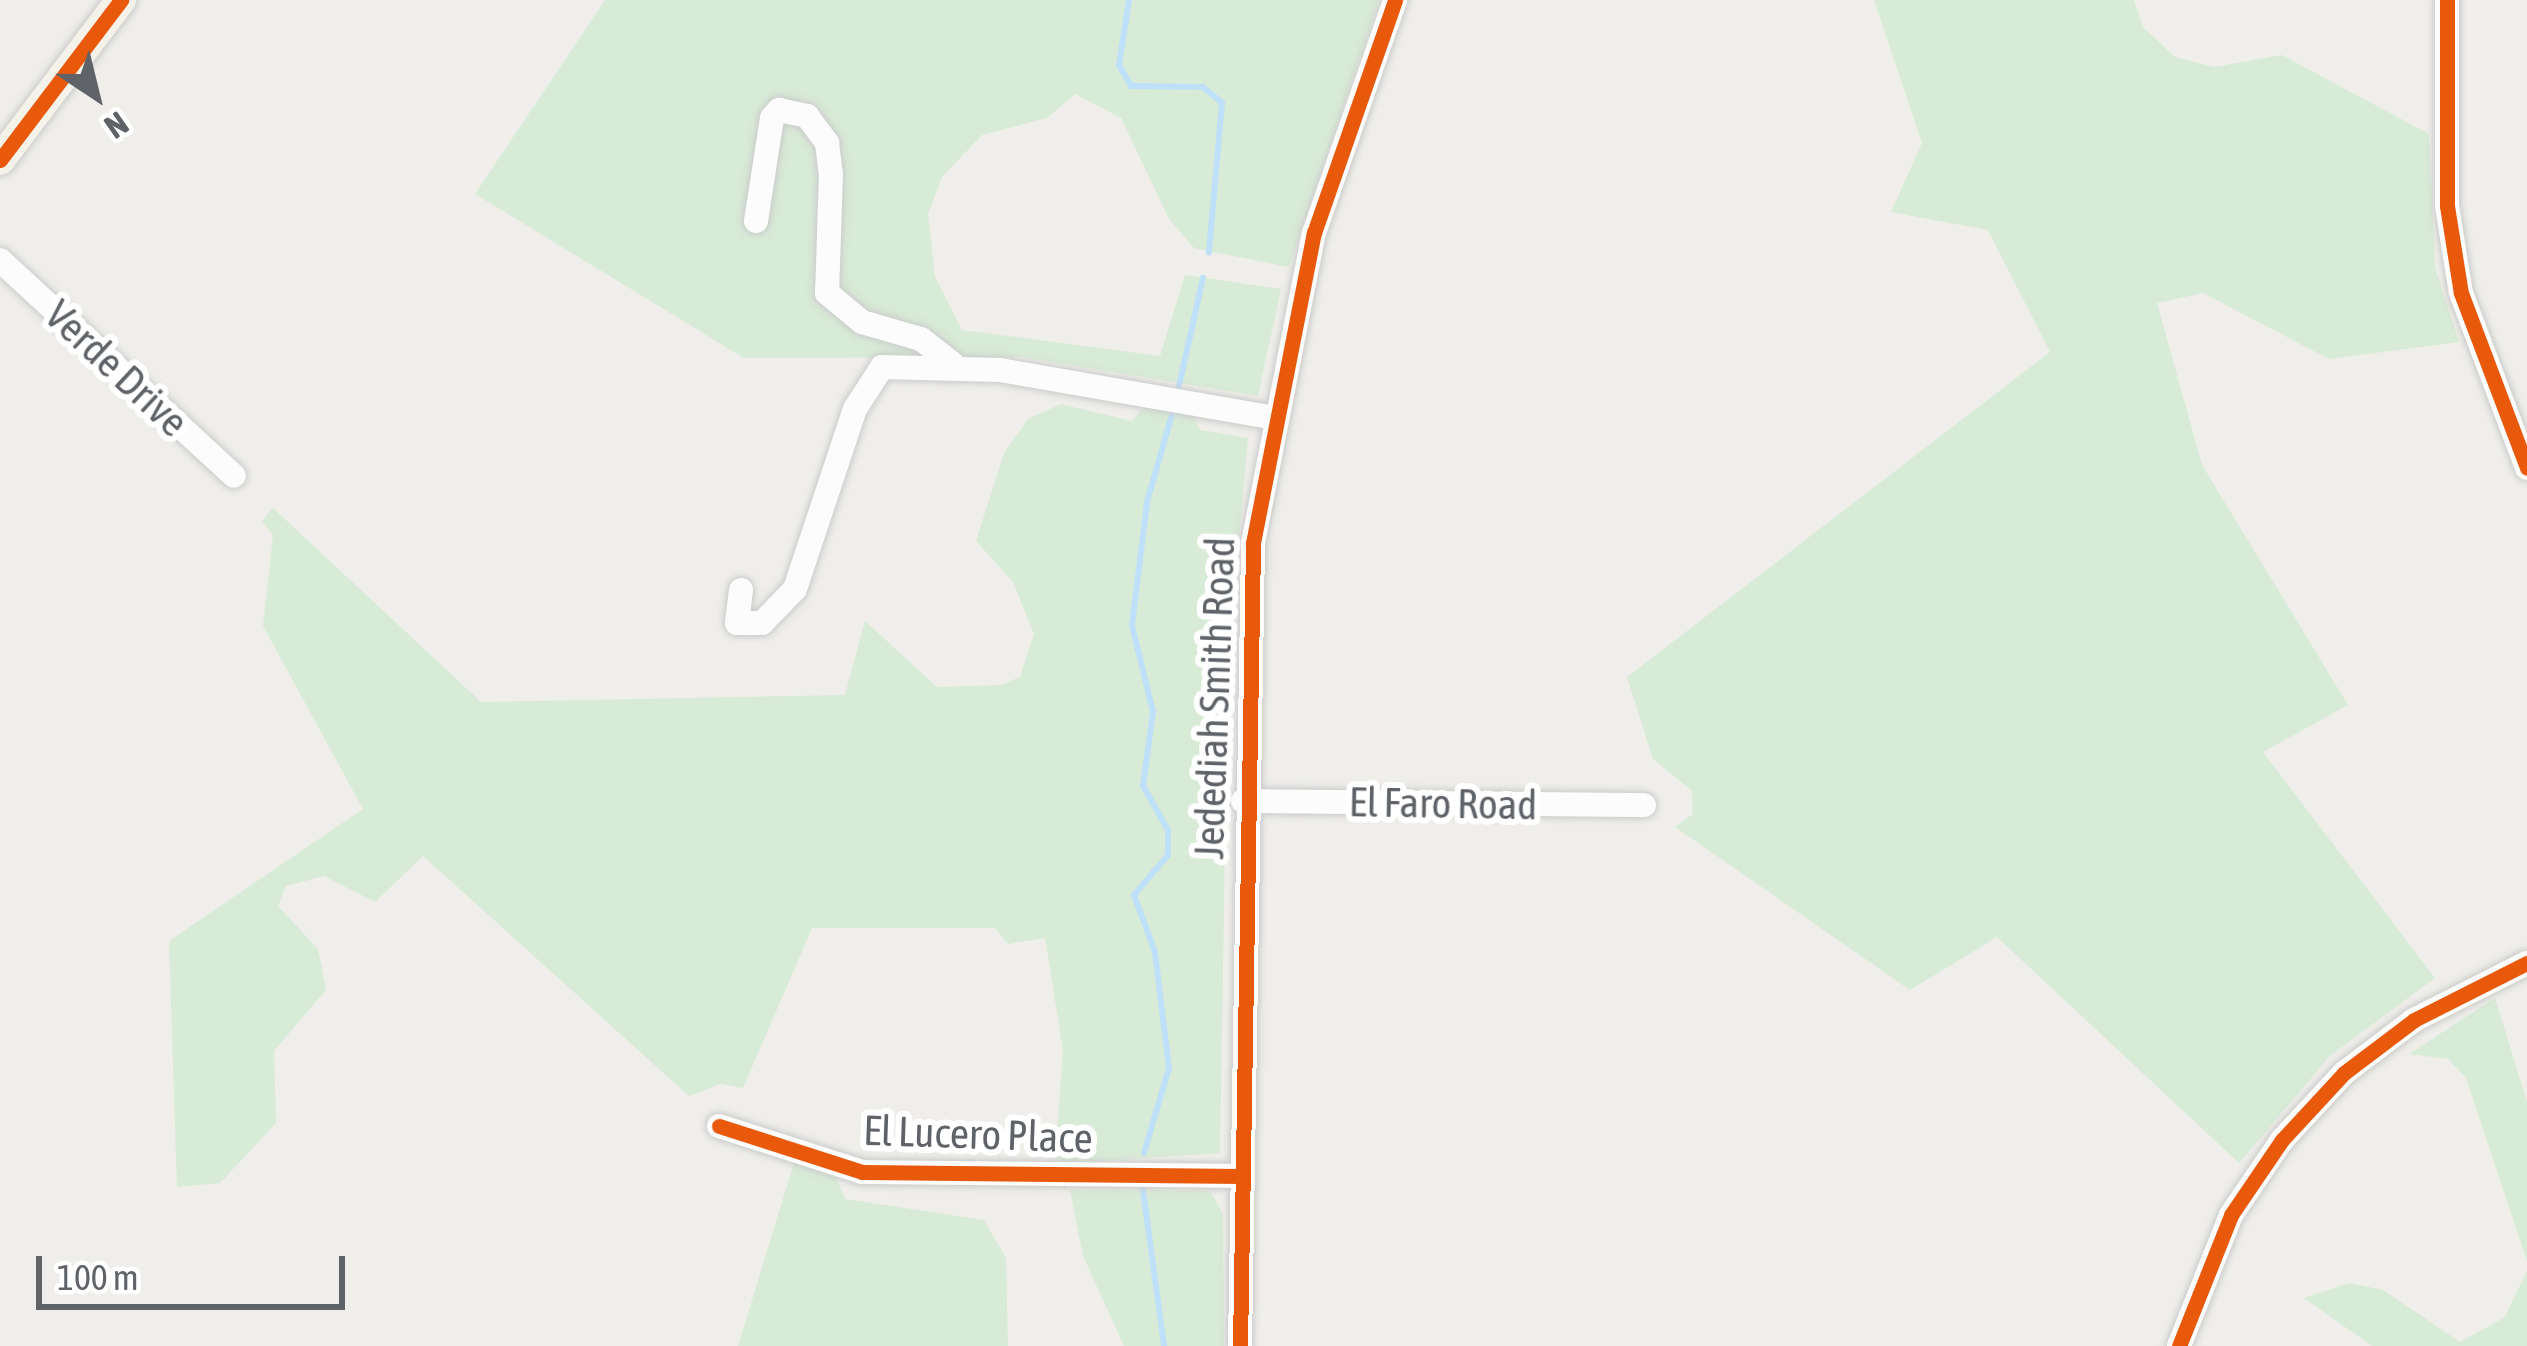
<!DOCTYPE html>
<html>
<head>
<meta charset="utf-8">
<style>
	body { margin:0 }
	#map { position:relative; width:2527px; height:1346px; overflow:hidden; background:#efeeea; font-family:"Asap Condensed",sans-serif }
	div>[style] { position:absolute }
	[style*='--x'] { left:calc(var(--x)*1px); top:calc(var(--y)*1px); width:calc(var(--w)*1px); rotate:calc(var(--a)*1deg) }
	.green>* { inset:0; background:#d8ebd6 }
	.stream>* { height:6px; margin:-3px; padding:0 3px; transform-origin:3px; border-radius:3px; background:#bfe0f9 }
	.roads { filter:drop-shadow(0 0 3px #cbcccc) drop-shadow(0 0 3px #cbcccc) }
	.minor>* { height:24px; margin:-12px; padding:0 12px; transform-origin:12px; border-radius:12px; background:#fdfcfc }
	.major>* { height:30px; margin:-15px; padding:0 15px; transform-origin:15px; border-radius:15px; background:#f4f2e9 }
	.cycleway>* { height:15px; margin:-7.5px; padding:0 7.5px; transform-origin:7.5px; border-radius:7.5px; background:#e8590c }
	span { translate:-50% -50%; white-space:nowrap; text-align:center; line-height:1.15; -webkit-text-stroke:12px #fff; paint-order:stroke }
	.street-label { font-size:42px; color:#5f6368 }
	.north { position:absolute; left:36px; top:36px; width:120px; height:120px; -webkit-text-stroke:9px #fff; paint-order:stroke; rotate:145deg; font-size:33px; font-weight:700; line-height:48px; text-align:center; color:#5f6368 }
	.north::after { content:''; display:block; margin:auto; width:42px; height:54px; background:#5f6368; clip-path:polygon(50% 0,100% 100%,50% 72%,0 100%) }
	.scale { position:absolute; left:36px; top:1256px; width:309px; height:54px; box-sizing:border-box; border:6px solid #5f6368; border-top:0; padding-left:15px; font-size:36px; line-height:42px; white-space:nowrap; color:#5f6368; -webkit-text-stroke:9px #fff; paint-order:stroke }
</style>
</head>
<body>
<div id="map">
	<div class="green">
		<i style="clip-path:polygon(605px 0,1379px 0,1289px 267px,1194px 248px,1169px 219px,1121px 118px,1075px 94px,1047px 118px,982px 135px,942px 177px,928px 214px,935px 277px,962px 330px,1160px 356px,1185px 275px,1281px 289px,1258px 396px,1021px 357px,744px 358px,475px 194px)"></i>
		<i style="clip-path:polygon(1874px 0,2134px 0,2143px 27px,2175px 57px,2214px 67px,2282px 55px,2429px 134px,2435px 268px,2459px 342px,2329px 359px,2203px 293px,2157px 303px,2202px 465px,2348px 705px,2263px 752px,2435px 978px,2330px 1056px,2239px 1163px,1997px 937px,1910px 990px,1675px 827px,1693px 814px,1692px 791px,1653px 759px,1627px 677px,2050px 352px,1988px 230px,1891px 212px,1922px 143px)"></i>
		<i style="clip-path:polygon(1061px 404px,1132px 421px,1145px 405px,1192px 412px,1200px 430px,1248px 438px,1228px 669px,1220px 1153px,1055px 1164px,1063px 1050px,1045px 938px,1008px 944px,995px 928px,812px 928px,743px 1088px,721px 1084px,689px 1096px,423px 856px,375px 902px,324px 876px,286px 886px,278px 906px,318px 949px,326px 990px,274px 1051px,276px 1123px,220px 1183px,177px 1187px,169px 941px,363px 809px,263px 626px,273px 535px,262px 521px,273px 508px,481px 702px,845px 695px,865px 621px,937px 687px,1001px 685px,1020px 677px,1034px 634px,1013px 582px,976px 541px,1004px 453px,1028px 419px)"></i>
		<i style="clip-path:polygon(2495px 998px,2527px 1102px,2527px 1261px,2466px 1078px,2448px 1059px,2409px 1054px)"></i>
		<i style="clip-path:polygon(794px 1163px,836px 1177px,845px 1199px,984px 1220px,1006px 1258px,1008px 1346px,738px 1346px)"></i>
		<i style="clip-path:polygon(1070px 1190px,1210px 1191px,1223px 1213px,1224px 1346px,1124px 1346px,1083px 1256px)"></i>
		<i style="clip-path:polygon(2527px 1271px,2527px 1346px,2372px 1346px,2304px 1298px,2349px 1283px,2383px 1290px,2460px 1342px,2504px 1318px)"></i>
	</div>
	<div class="stream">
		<i style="--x:1129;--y:0;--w:66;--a:98.7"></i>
		<i style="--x:1119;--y:65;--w:24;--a:60"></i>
		<i style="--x:1131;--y:86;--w:72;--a:0.8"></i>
		<i style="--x:1203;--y:87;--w:25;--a:40"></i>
		<i style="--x:1222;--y:103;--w:150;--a:95"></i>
		<i style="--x:1177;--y:395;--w:120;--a:-77.5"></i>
		<i style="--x:1144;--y:1153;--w:89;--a:-73.6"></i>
		<i style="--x:1169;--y:1068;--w:117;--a:-96.9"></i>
		<i style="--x:1155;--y:952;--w:61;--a:-110.2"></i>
		<i style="--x:1134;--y:895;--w:52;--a:-49.6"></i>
		<i style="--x:1168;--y:855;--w:25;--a:-90"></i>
		<i style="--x:1168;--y:830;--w:51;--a:-119.6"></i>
		<i style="--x:1143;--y:786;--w:75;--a:-82.3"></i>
		<i style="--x:1153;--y:712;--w:89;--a:-103.6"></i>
		<i style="--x:1132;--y:625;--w:124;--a:-83"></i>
		<i style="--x:1147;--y:502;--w:99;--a:-74.1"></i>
		<i style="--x:1143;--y:1190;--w:157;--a:82.3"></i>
	</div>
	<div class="roads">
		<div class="minor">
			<i style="--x:2447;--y:0;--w:206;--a:90"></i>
			<i style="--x:2447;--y:206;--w:88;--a:80.9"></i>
			<i style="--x:2461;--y:293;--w:187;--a:69.3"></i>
			<i style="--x:756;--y:221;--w:104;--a:-81.2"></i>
			<i style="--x:772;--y:118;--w:11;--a:-49"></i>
			<i style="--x:779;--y:110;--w:29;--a:12"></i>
			<i style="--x:807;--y:116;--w:34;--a:53"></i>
			<i style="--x:827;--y:143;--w:31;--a:83"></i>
			<i style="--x:831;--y:174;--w:119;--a:91.9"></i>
			<i style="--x:827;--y:293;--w:45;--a:39.6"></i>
			<i style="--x:862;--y:322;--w:61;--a:16.1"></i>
			<i style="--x:921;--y:339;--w:41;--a:38"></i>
			<i style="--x:0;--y:260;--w:318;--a:42.7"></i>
			<i style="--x:741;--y:590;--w:33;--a:97"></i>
			<i style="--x:737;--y:623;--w:25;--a:0"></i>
			<i style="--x:762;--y:623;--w:47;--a:-45.9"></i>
			<i style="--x:795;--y:589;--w:190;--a:-71.6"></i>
			<i style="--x:855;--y:409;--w:50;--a:-57.3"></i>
			<i style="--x:882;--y:367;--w:118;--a:1.5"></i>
			<i style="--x:1000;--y:370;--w:278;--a:9.9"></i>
			<i style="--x:1243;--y:801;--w:401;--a:0.6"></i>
			<i style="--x:719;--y:1126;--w:150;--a:17.8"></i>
			<i style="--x:862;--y:1172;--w:378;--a:0.6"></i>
			<i style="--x:1240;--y:1346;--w:803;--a:-89.07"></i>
			<i style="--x:1253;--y:543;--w:316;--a:-78.9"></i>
			<i style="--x:1314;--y:233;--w:247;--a:-70.8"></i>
			<i style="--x:2179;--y:1346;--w:141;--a:-68.3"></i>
			<i style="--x:2231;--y:1215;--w:91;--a:-55.8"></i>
			<i style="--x:2282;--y:1140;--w:91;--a:-47.2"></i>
			<i style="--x:2344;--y:1073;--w:88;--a:-37.1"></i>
			<i style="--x:2414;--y:1020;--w:127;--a:-26.8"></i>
		</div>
		<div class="major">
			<i style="--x:0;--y:160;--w:201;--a:-52.9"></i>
		</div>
	</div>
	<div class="cycleway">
		<i style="--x:2447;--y:0;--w:206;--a:90"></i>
		<i style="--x:2447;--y:206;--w:88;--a:80.9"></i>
		<i style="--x:2461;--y:293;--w:187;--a:69.3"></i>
		<i style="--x:0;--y:160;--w:201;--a:-52.9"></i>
		<i style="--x:719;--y:1126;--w:150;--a:17.8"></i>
		<i style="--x:862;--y:1172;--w:378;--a:0.6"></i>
		<i style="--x:1240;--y:1346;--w:803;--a:-89.07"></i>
		<i style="--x:1253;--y:543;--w:316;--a:-78.9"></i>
		<i style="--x:1314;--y:233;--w:247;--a:-70.8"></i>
		<i style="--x:2179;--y:1346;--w:141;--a:-68.3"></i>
		<i style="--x:2231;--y:1215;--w:91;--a:-55.8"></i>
		<i style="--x:2282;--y:1140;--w:91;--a:-47.2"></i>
		<i style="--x:2344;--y:1073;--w:88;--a:-37.1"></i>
		<i style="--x:2414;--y:1020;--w:127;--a:-26.8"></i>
	</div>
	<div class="street-label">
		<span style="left:117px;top:368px;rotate:43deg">Verde Drive</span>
		<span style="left:1214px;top:698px;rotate:-88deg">Jedediah Smith Road</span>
		<span style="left:1443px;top:803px;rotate:1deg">El Faro Road</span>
		<span style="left:978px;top:1134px;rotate:2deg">El Lucero Place</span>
	</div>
	<div class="north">N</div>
	<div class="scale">100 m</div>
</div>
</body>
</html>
